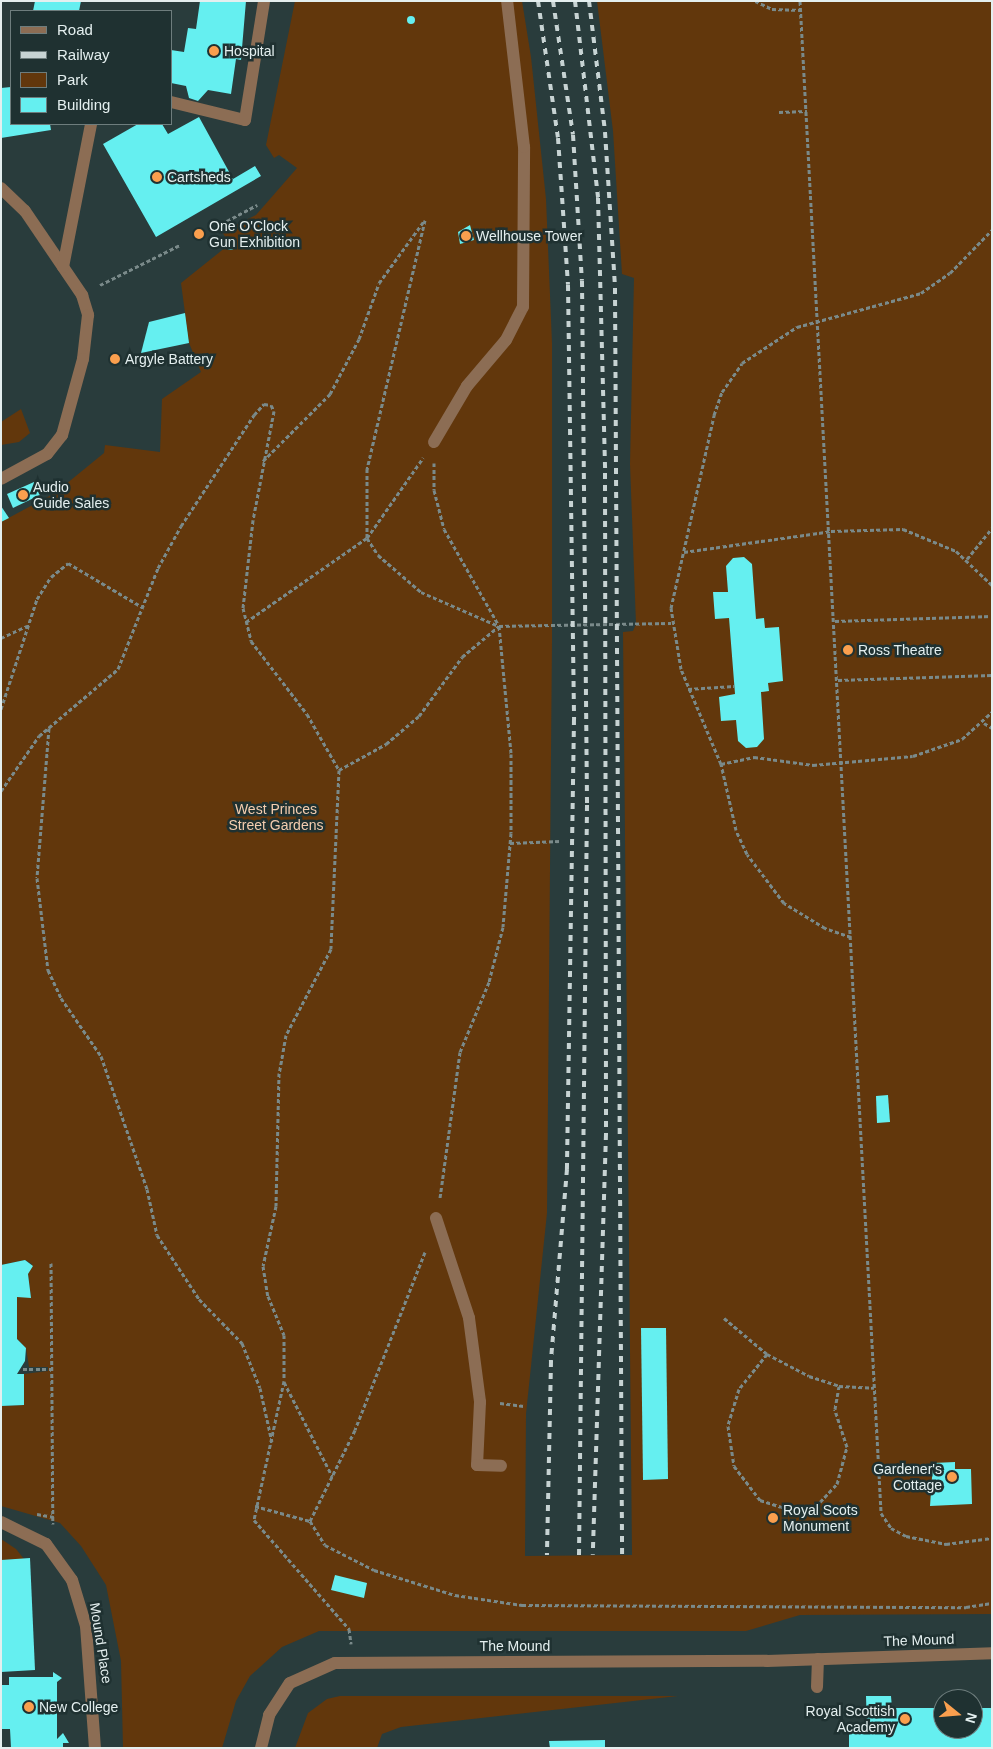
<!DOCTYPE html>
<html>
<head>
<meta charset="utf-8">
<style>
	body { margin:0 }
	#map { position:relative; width:993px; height:1749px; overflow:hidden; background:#293c3c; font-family:Helvetica,sans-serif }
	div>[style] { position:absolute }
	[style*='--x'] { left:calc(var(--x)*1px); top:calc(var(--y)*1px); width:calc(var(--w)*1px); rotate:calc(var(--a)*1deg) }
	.green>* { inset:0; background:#62370c }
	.building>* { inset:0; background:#65eff0 }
	.round { border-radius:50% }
	.path>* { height:3px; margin-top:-1.5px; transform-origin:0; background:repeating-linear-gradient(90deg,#7a8a8a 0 4px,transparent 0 6.5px) }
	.minor>* { height:12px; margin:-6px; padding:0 6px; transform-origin:6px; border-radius:6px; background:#8c6d54 }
	.rail>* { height:4px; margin-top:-2px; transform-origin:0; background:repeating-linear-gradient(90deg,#c7d3d3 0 6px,transparent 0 12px) }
	.dots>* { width:14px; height:14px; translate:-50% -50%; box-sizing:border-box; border:2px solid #1f3131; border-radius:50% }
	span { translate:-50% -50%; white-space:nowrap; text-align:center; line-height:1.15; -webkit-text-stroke:5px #1f3131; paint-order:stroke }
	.poi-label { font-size:14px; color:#e4efef }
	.left { translate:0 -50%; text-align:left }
	.right { translate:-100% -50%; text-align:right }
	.park-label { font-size:14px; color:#f4cdaf }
	.street-label { font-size:14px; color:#e4efef }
	.frame { position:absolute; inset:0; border:2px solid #e4efef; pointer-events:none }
	.legend { position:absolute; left:10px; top:10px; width:162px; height:115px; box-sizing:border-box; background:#1f3131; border:1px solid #6e7d7d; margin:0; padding:6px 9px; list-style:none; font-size:15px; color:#e4efef }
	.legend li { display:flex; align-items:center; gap:10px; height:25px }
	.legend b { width:25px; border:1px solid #6e7d7d }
	.north { position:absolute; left:933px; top:1689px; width:50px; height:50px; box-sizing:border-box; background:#1f3131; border:1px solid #6e7d7d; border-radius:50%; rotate:107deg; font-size:14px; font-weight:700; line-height:20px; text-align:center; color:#e4efef }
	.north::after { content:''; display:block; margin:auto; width:18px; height:22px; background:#fa9f4e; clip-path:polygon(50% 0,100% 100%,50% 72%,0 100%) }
</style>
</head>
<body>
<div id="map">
	<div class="green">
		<i style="clip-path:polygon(295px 1px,522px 1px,531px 57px,546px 199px,552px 343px,552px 640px,547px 1213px,526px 1414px,525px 1556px,632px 1555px,623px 632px,633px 631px,636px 624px,630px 464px,634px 278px,622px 274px,613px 131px,597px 1px,992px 1px,992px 1614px,800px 1615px,746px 1631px,319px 1631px,282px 1647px,250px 1676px,236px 1701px,222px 1748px,123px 1748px,121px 1661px,106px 1585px,81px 1546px,60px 1523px,1px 1506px,1px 1406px,24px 1405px,24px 1374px,48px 1371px,48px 1367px,29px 1367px,26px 1348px,17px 1339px,17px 1297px,31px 1297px,28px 1274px,32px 1264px,25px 1260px,1px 1265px,1px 522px,55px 493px,104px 453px,105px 445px,160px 452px,162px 399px,201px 372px,189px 343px,181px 283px,226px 247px,233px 248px,222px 232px,256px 215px,297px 168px,279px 155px,274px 158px,266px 145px)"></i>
		<i style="clip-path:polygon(21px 409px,30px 433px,19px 442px,1px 445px,1px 422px)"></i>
		<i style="clip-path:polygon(1px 1539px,16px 1549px,24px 1559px,1px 1560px)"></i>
		<i style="clip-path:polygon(340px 1696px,678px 1696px,401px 1727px,382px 1734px,377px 1748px,295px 1748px,308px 1713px,327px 1699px)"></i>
	</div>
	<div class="building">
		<i style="clip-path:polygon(35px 1px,81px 1px,79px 11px,33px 11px)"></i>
		<i style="clip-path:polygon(200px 1px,246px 1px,241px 60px,236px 59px,231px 94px,208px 90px,198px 101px,189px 98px,186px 86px,171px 83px,171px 50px,184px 52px,188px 28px,196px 29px)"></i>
		<i class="round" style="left:407px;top:16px;width:8px;height:8px"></i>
		<i style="clip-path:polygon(11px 87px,11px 124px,50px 124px,51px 130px,1px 138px,1px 88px)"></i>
		<i style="clip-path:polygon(199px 117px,233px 179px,255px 166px,261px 176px,156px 237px,103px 144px,138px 124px,162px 124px,168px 134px)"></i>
		<i style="clip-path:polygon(470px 225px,474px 240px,460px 244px,458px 232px)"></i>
		<i class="round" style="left:225.5px;top:240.5px;width:9px;height:9px"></i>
		<i style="clip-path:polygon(185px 313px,189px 343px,141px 353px,149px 322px)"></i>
		<i style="clip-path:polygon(34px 482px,40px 495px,13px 508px,7px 494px)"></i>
		<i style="clip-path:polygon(1px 506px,9px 518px,1px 522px)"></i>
		<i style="clip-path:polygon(744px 557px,752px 564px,756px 619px,764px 618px,765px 628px,779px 627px,783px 681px,768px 683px,769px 691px,761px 692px,764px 739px,757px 747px,746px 748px,738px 741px,736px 720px,721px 721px,719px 697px,735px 694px,729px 618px,715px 619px,713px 592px,728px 592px,726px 566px,733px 558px)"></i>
		<i style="clip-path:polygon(888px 1095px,890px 1122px,877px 1123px,876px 1096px)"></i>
		<i style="clip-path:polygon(25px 1260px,33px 1266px,28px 1274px,31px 1298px,17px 1297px,17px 1339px,26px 1348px,25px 1361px,17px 1374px,24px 1374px,24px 1405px,1px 1406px,1px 1265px)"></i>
		<i style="clip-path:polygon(641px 1328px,666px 1328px,668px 1479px,643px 1480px)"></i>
		<i style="clip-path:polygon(955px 1462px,955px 1469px,971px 1469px,972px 1504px,930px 1506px,933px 1463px)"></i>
		<i style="clip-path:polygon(30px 1558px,35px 1670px,1px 1672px,1px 1560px)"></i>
		<i style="clip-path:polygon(335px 1575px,367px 1583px,364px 1598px,331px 1590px)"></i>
		<i style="clip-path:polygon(53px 1672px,62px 1678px,57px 1682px,57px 1739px,63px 1733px,69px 1743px,63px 1743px,63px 1748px,11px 1748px,10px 1729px,1px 1729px,1px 1685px,9px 1685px,9px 1677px,53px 1677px)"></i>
		<i style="clip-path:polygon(866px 1696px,891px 1696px,892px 1708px,943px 1708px,943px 1729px,973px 1729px,973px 1708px,992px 1708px,992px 1748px,849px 1748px,849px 1730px,867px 1730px)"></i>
		<i style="clip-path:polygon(605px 1740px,605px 1748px,550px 1748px,549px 1741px)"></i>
	</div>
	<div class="path">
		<i style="--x:755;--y:1;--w:19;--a:25"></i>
		<i style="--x:772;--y:9;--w:29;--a:2"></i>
		<i style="--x:800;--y:1;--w:1514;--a:86.93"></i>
		<i style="--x:881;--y:1513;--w:18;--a:56"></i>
		<i style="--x:891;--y:1528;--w:17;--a:28"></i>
		<i style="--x:906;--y:1536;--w:41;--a:11.3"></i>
		<i style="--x:946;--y:1544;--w:46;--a:-7.4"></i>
		<i style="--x:779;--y:112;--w:28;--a:-2"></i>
		<i style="--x:425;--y:220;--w:256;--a:103.1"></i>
		<i style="--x:367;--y:469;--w:69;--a:90"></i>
		<i style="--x:367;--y:538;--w:20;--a:57"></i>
		<i style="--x:378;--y:555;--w:57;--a:40.7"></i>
		<i style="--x:421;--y:592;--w:85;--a:23.6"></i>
		<i style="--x:499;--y:626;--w:172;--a:-1"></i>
		<i style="--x:221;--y:224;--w:41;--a:-27.8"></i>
		<i style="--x:100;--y:285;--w:89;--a:-26.6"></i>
		<i style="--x:263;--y:461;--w:95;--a:-45"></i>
		<i style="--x:330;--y:394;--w:62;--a:-62.2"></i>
		<i style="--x:359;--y:339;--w:59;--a:-70.3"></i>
		<i style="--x:379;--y:283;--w:77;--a:-54"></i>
		<i style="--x:434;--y:463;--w:27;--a:90"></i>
		<i style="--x:434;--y:490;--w:40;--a:75.6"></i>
		<i style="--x:444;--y:529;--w:112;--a:60.4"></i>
		<i style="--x:499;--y:626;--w:129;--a:84.6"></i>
		<i style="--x:511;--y:754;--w:79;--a:90"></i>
		<i style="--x:511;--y:833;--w:94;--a:94.9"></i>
		<i style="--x:503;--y:927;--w:57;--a:104.3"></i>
		<i style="--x:489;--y:982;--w:76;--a:112.5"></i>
		<i style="--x:460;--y:1052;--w:147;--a:97.8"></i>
		<i style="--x:684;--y:552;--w:148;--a:-8.1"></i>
		<i style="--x:831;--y:531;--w:72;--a:-1.6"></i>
		<i style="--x:903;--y:529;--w:57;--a:22.5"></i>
		<i style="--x:956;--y:551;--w:50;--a:43.4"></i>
		<i style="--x:967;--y:559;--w:40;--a:-51"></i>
		<i style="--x:835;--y:621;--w:157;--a:-1.8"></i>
		<i style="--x:246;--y:622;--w:147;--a:-34.8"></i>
		<i style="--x:367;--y:538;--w:98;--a:-55"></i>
		<i style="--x:1;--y:638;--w:29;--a:-25"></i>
		<i style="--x:838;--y:680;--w:154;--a:-1.9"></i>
		<i style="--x:688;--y:689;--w:46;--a:-3.7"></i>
		<i style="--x:1;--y:709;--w:116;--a:-71.9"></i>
		<i style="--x:37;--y:599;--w:26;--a:-58"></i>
		<i style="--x:51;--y:577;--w:22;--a:-39"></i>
		<i style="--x:68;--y:563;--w:86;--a:30.7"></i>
		<i style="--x:984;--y:723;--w:9;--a:32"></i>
		<i style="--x:49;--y:728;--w:150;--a:94.6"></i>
		<i style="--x:37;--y:878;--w:93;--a:83.2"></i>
		<i style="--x:48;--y:970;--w:31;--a:65"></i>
		<i style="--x:61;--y:998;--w:70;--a:55.4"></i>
		<i style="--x:101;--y:1056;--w:141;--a:70.9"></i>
		<i style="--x:147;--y:1189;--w:47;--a:77.7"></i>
		<i style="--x:157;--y:1235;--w:77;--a:56.7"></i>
		<i style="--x:199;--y:1299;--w:62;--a:45.7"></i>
		<i style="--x:242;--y:1343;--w:48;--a:68.2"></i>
		<i style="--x:260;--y:1388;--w:55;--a:77.5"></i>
		<i style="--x:721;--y:764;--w:34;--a:-12"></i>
		<i style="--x:754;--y:757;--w:60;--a:7.7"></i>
		<i style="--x:813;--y:765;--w:100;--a:-5.1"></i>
		<i style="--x:913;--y:756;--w:52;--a:-19.1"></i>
		<i style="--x:962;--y:739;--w:40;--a:-42"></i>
		<i style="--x:339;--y:770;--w:54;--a:-29"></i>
		<i style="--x:386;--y:744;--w:43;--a:-40.3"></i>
		<i style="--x:419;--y:716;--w:73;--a:-53.9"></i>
		<i style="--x:462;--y:657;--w:48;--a:-40"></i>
		<i style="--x:1;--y:791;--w:67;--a:-55.4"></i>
		<i style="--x:39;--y:736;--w:104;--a:-40.3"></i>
		<i style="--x:118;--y:669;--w:109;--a:-68.4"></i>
		<i style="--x:158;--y:568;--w:48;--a:-61.3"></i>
		<i style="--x:181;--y:526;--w:133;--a:-56.7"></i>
		<i style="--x:254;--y:415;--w:15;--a:-48"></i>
		<i style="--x:264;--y:404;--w:7;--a:8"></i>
		<i style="--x:271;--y:405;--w:7;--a:63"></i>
		<i style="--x:274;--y:411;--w:111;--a:100.9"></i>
		<i style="--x:253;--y:520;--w:89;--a:96.5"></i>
		<i style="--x:243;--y:608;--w:34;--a:76"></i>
		<i style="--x:251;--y:641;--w:92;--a:52.5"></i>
		<i style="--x:307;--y:714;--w:64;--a:60.3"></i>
		<i style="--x:339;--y:770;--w:179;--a:92.6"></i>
		<i style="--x:331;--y:949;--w:97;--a:117.6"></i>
		<i style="--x:286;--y:1035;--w:39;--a:100"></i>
		<i style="--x:279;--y:1073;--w:133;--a:91.3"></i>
		<i style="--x:276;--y:1206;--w:61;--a:102.2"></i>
		<i style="--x:263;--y:1266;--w:30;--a:81"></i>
		<i style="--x:268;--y:1296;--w:42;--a:67.7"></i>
		<i style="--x:284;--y:1335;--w:46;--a:90"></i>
		<i style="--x:284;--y:1381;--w:142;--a:102.2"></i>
		<i style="--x:254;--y:1520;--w:145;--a:48.9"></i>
		<i style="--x:349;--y:1629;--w:15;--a:82"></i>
		<i style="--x:510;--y:843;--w:50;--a:-2.3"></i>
		<i style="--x:851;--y:937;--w:28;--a:-161"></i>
		<i style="--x:825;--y:928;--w:48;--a:-148.6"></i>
		<i style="--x:784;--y:903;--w:61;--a:-127.1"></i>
		<i style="--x:747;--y:854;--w:26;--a:-115"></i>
		<i style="--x:736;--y:830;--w:68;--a:-102.8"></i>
		<i style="--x:721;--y:764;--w:103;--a:-112.8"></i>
		<i style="--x:681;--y:669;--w:62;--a:-99.3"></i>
		<i style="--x:671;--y:608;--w:198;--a:-77.4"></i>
		<i style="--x:714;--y:415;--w:24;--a:-71"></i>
		<i style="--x:722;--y:392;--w:35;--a:-55"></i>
		<i style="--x:742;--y:363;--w:66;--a:-33.2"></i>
		<i style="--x:797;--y:327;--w:129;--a:-15.3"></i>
		<i style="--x:921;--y:293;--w:35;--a:-35"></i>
		<i style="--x:950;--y:273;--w:60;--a:-45.7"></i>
		<i style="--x:425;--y:1252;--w:191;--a:111.5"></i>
		<i style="--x:355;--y:1430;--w:102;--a:116.3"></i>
		<i style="--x:310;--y:1521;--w:28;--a:58"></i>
		<i style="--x:325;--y:1545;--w:55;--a:27"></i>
		<i style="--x:374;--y:1570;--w:85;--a:17.2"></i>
		<i style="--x:455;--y:1595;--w:68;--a:8.5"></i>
		<i style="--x:522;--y:1605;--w:444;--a:0.3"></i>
		<i style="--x:966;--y:1607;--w:26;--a:-9"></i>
		<i style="--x:51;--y:1263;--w:261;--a:89.6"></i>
		<i style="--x:724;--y:1318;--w:56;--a:39.9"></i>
		<i style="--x:767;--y:1354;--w:47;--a:27.6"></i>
		<i style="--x:809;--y:1376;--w:32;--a:18"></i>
		<i style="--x:839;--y:1386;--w:35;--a:3"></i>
		<i style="--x:767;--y:1354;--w:45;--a:128.7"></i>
		<i style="--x:739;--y:1389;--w:39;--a:107"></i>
		<i style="--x:728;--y:1426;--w:40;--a:81.5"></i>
		<i style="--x:734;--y:1466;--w:43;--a:52.6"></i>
		<i style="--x:760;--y:1500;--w:22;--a:18"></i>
		<i style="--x:781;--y:1507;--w:28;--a:0"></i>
		<i style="--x:809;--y:1507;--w:12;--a:-24"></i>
		<i style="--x:820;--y:1502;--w:25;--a:-47"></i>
		<i style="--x:837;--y:1484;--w:38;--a:-75"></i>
		<i style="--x:847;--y:1447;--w:40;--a:-108"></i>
		<i style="--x:835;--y:1409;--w:23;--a:-80"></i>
		<i style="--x:23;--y:1369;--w:30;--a:0"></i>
		<i style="--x:284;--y:1382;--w:106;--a:62.9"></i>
		<i style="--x:500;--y:1403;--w:26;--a:7"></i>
		<i style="--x:255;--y:1506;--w:57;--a:15.3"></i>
		<i style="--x:37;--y:1514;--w:17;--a:10"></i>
	</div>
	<div class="minor">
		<i style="--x:171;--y:102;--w:76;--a:13.7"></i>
		<i style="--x:245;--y:120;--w:121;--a:-80.9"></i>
		<i style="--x:1;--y:188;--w:33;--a:44"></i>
		<i style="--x:25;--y:211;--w:102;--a:55.8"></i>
		<i style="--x:82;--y:295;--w:21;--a:73"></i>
		<i style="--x:88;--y:315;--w:44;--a:96.5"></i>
		<i style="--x:83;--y:359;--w:79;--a:105.4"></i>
		<i style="--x:62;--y:435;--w:24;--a:128"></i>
		<i style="--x:47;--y:454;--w:52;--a:151.5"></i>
		<i style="--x:63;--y:267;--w:146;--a:-78.9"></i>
		<i style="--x:434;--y:442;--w:65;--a:-59.5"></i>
		<i style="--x:467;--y:386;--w:60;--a:-49.7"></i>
		<i style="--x:506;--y:340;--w:37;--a:-63"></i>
		<i style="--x:523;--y:307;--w:160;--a:-89.6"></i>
		<i style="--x:524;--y:147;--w:147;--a:-96.6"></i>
		<i style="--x:436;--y:1218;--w:105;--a:71.7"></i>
		<i style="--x:469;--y:1318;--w:85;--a:82.5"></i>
		<i style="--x:480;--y:1402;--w:63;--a:92.7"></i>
		<i style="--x:477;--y:1465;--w:24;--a:2"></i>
		<i style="--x:1;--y:1522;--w:50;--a:26.1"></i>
		<i style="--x:46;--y:1544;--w:44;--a:54.2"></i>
		<i style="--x:72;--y:1580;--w:48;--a:73.1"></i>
		<i style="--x:86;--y:1626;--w:122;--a:85.8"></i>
		<i style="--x:817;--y:1687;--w:28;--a:-88"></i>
		<i style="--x:261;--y:1748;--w:34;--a:-76"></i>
		<i style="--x:269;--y:1715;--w:38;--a:-57"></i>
		<i style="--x:290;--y:1683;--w:49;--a:-24"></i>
		<i style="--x:335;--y:1663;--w:432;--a:-0.3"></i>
		<i style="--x:767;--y:1661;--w:225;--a:-2"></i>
	</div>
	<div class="rail">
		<i style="--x:538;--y:1;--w:138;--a:81.7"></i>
		<i style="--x:558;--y:138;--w:147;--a:86.1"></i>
		<i style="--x:568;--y:285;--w:434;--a:89.2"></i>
		<i style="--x:574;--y:719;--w:450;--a:90.9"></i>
		<i style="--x:567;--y:1169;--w:193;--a:94.8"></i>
		<i style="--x:551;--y:1361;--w:194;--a:91.2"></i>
		<i style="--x:553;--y:1;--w:135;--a:81.5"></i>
		<i style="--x:573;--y:135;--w:146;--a:86.5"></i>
		<i style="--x:582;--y:281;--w:524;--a:89.45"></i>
		<i style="--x:587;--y:805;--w:750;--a:90.61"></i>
		<i style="--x:575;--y:1;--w:198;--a:83.3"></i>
		<i style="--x:598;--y:198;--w:275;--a:88.5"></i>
		<i style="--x:605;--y:473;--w:661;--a:89.91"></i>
		<i style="--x:606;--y:1134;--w:421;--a:91.8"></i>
		<i style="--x:589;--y:1;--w:132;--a:83"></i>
		<i style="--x:605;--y:132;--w:156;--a:86.3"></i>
		<i style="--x:615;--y:288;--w:1267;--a:89.68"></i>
	</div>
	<div class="dots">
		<i style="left:214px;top:51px;background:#fa9f4e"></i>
		<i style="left:157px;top:177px;background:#fa9f4e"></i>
		<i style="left:199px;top:234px;background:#fa9f4e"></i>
		<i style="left:466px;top:236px;background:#fa9f4e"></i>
		<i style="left:115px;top:359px;background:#fa9f4e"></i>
		<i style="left:23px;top:495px;background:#fa9f4e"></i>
		<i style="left:848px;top:650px;background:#fa9f4e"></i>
		<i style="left:952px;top:1477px;background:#fa9f4e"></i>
		<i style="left:773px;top:1518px;background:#fa9f4e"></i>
		<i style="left:29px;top:1707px;background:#fa9f4e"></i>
		<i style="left:905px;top:1719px;background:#fa9f4e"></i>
	</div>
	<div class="poi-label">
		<span class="left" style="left:224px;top:51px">Hospital</span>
		<span class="left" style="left:167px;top:177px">Cartsheds</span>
		<span class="left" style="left:209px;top:234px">One O'Clock<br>Gun Exhibition</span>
		<span class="left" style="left:476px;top:236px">Wellhouse Tower</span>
		<span class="left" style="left:125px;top:359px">Argyle Battery</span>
		<span class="left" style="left:33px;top:495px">Audio<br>Guide Sales</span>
		<span class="left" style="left:858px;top:650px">Ross Theatre</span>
		<span class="right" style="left:942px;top:1477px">Gardener's<br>Cottage</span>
		<span class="left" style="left:783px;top:1518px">Royal Scots<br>Monument</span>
		<span class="left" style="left:39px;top:1707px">New College</span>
		<span class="right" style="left:895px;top:1719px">Royal Scottish<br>Academy</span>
	</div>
	<div class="park-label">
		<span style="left:276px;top:817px">West Princes<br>Street Gardens</span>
	</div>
	<div class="street-label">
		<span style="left:919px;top:1640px;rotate:-2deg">The Mound</span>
		<span style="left:101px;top:1643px;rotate:81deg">Mound Place</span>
		<span style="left:515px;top:1646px">The Mound</span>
	</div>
	<div class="frame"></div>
	<ul class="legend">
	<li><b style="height:6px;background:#8c6d54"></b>Road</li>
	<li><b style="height:6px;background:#c7d3d3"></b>Railway</li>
	<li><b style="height:14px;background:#62370c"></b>Park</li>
	<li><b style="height:14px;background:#65eff0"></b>Building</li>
	</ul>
	<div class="north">N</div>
</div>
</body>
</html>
